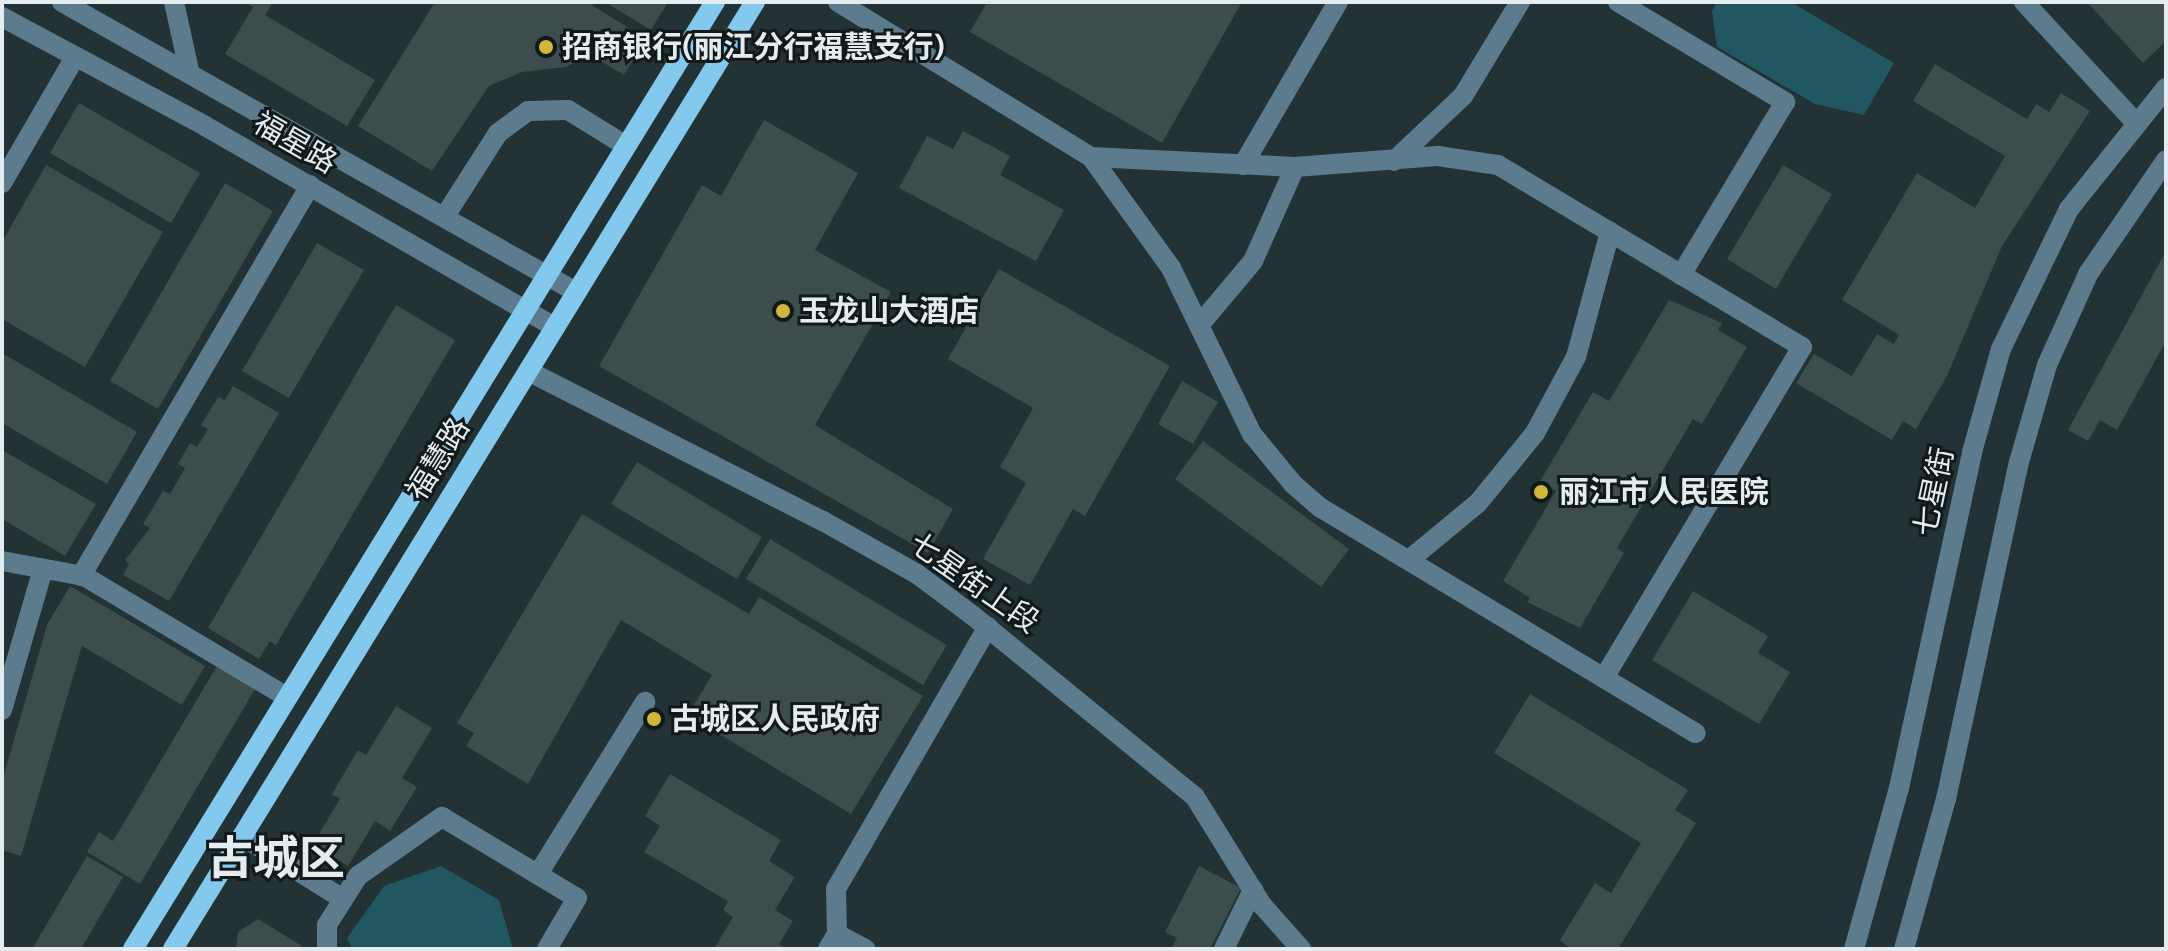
<!DOCTYPE html>
<html>
<head>
<meta charset="utf-8">
<style>
	body { margin:0 }
	#map { position:relative; width:2168px; height:951px; overflow:hidden; background:#223235; font-family:Figtree,"Noto Sans SC",sans-serif }
	div>[style] { position:absolute }
	[style*='--x'] { left:calc(var(--x)*1px); top:calc(var(--y)*1px); width:calc(var(--w)*1px); rotate:calc(var(--a)*1deg) }
	.green>* { inset:0; background:#205760 }
	.building>* { inset:0; background:#3c4d4b }
	.minor>* { height:20px; margin:-10px; padding:0 10px; transform-origin:10px; border-radius:10px; background:#5c7c8e }
	.major>* { height:20px; margin:-10px; padding:0 10px; transform-origin:10px; border-radius:10px; background:#83c9ed }
	.dots>* { width:22px; height:22px; translate:-50% -50%; box-sizing:border-box; border:4px solid #12191a; border-radius:50% }
	span { translate:-50% -50%; white-space:nowrap; text-align:center; line-height:1.15; -webkit-text-stroke:6px #12191a; paint-order:stroke }
	.poi-label { font-size:30px; color:#e3edef; font-weight:700 }
	.left { translate:0 -50%; text-align:left }
	.street-label { font-size:30px; color:#e3edef }
	.town-label { font-size:46px; color:#e3edef; font-weight:700 }
	.frame { position:absolute; inset:0; border:4px solid #e3edef; pointer-events:none }
</style>
</head>
<body>
<div id="map">
	<div class="green">
		<i style="clip-path:polygon(1717px 2px,1791px 2px,1894px 63px,1864px 115px,1815px 104px,1717px 47px,1712px 11px)"></i>
		<i style="clip-path:polygon(441px 866px,499px 900px,513px 949px,352px 948px,347px 938px,384px 886px)"></i>
	</div>
	<div class="building">
		<i style="clip-path:polygon(244px 2px,273px 2px,265px 15px,375px 80px,347px 126px,225px 54px,253px 7px)"></i>
		<i style="clip-path:polygon(435px 2px,587px 2px,646px 39px,624px 75px,589px 54px,566px 67px,522px 72px,489px 86px,432px 171px,358px 126px)"></i>
		<i style="clip-path:polygon(605px 2px,668px 2px,651px 30px)"></i>
		<i style="clip-path:polygon(987px 2px,1242px 2px,1162px 143px,970px 32px)"></i>
		<i style="clip-path:polygon(2087px 2px,2161px 2px,2166px 7px,2166px 41px,2143px 63px)"></i>
		<i style="clip-path:polygon(1935px 64px,2027px 119px,2036px 104px,2049px 112px,2061px 93px,2090px 111px,2002px 246px,1947px 376px,1916px 429px,1903px 421px,1892px 440px,1796px 383px,1814px 354px,1852px 376px,1877px 334px,1894px 344px,1899px 335px,1842px 300px,1917px 173px,1975px 208px,2005px 156px,1913px 101px)"></i>
		<i style="clip-path:polygon(79px 103px,200px 173px,171px 223px,50px 153px)"></i>
		<i style="clip-path:polygon(764px 120px,858px 173px,815px 250px,891px 292px,815px 425px,953px 509px,928px 553px,599px 366px,702px 185px,721px 196px)"></i>
		<i style="clip-path:polygon(963px 131px,1010px 156px,1000px 175px,1064px 210px,1036px 261px,899px 188px,927px 136px,953px 149px)"></i>
		<i style="clip-path:polygon(46px 165px,163px 232px,85px 367px,2px 319px,2px 242px)"></i>
		<i style="clip-path:polygon(1783px 165px,1832px 194px,1776px 289px,1727px 259px)"></i>
		<i style="clip-path:polygon(225px 183px,273px 211px,158px 409px,110px 381px)"></i>
		<i style="clip-path:polygon(317px 243px,364px 270px,289px 398px,242px 371px)"></i>
		<i style="clip-path:polygon(2166px 251px,2166px 341px,2117px 430px,2100px 420px,2088px 441px,2068px 430px)"></i>
		<i style="clip-path:polygon(999px 269px,1170px 366px,1085px 516px,1073px 509px,1030px 585px,983px 559px,1026px 483px,1000px 467px,1033px 408px,948px 359px)"></i>
		<i style="clip-path:polygon(1669px 300px,1722px 323px,1718px 330px,1747px 347px,1702px 424px,1693px 419px,1617px 548px,1624px 553px,1580px 628px,1527px 602px,1530px 598px,1503px 581px,1556px 491px,1540px 481px,1593px 392px,1609px 401px)"></i>
		<i style="clip-path:polygon(396px 305px,455px 340px,276px 645px,270px 641px,259px 659px,208px 628px)"></i>
		<i style="clip-path:polygon(2px 353px,137px 432px,107px 484px,2px 423px)"></i>
		<i style="clip-path:polygon(1182px 381px,1218px 402px,1193px 444px,1158px 424px)"></i>
		<i style="clip-path:polygon(233px 386px,279px 413px,169px 601px,123px 575px,129px 564px,125px 560px,150px 528px,143px 524px,163px 491px,170px 494px,185px 468px,178px 464px,190px 443px,197px 447px,208px 429px,201px 425px,218px 397px,225px 400px)"></i>
		<i style="clip-path:polygon(1203px 441px,1349px 549px,1321px 587px,1175px 479px)"></i>
		<i style="clip-path:polygon(2px 450px,96px 504px,65px 556px,2px 519px)"></i>
		<i style="clip-path:polygon(637px 462px,762px 537px,737px 579px,611px 504px)"></i>
		<i style="clip-path:polygon(582px 514px,749px 614px,759px 597px,923px 696px,851px 814px,688px 715px,712px 675px,621px 620px,528px 784px,466px 746px,474px 733px,457px 723px)"></i>
		<i style="clip-path:polygon(770px 539px,947px 645px,923px 685px,746px 579px)"></i>
		<i style="clip-path:polygon(70px 586px,205px 666px,182px 705px,82px 646px,21px 856px,2px 850px,2px 781px,47px 625px)"></i>
		<i style="clip-path:polygon(1693px 591px,1768px 636px,1758px 653px,1790px 672px,1759px 724px,1652px 660px)"></i>
		<i style="clip-path:polygon(217px 666px,255px 689px,140px 884px,87px 852px,99px 832px,113px 841px)"></i>
		<i style="clip-path:polygon(1530px 694px,1688px 790px,1675px 810px,1696px 823px,1618px 949px,1571px 949px,1560px 940px,1595px 883px,1611px 893px,1641px 843px,1494px 753px)"></i>
		<i style="clip-path:polygon(396px 706px,432px 728px,402px 778px,417px 787px,390px 831px,375px 821px,348px 866px,313px 844px,340px 799px,332px 794px,358px 750px,366px 755px)"></i>
		<i style="clip-path:polygon(670px 774px,781px 840px,769px 861px,795px 877px,775px 910px,793px 921px,779px 944px,788px 949px,714px 949px,733px 917px,723px 910px,728px 901px,644px 852px,660px 826px,645px 816px)"></i>
		<i style="clip-path:polygon(87px 856px,123px 877px,81px 949px,32px 949px)"></i>
		<i style="clip-path:polygon(1199px 866px,1241px 888px,1210px 949px,1171px 949px,1177px 938px,1165px 932px)"></i>
		<i style="clip-path:polygon(258px 919px,302px 946px,299px 949px,236px 949px,238px 932px)"></i>
	</div>
	<div class="minor">
		<i style="--x:62;--y:2;--w:590;--a:29.43"></i>
		<i style="--x:174;--y:2;--w:70;--a:77.6"></i>
		<i style="--x:838;--y:2;--w:297;--a:31.5"></i>
		<i style="--x:1091;--y:157;--w:137;--a:54.2"></i>
		<i style="--x:1171;--y:268;--w:185;--a:64"></i>
		<i style="--x:1252;--y:434;--w:65;--a:50.6"></i>
		<i style="--x:1293;--y:484;--w:37;--a:41"></i>
		<i style="--x:1321;--y:508;--w:437;--a:31"></i>
		<i style="--x:1618;--y:2;--w:195;--a:30.9"></i>
		<i style="--x:1785;--y:102;--w:202;--a:121"></i>
		<i style="--x:2024;--y:2;--w:163;--a:47.2"></i>
		<i style="--x:2;--y:17;--w:230;--a:28.2"></i>
		<i style="--x:205;--y:126;--w:404;--a:29.9"></i>
		<i style="--x:1091;--y:157;--w:204;--a:2.8"></i>
		<i style="--x:1295;--y:167;--w:143;--a:-4.4"></i>
		<i style="--x:1438;--y:156;--w:61;--a:8.5"></i>
		<i style="--x:1498;--y:165;--w:354;--a:30.9"></i>
		<i style="--x:1802;--y:347;--w:386;--a:120.9"></i>
		<i style="--x:1394;--y:161;--w:95;--a:-43.3"></i>
		<i style="--x:1463;--y:96;--w:110;--a:-58.8"></i>
		<i style="--x:1243;--y:165;--w:189;--a:-59.8"></i>
		<i style="--x:2;--y:183;--w:146;--a:-59.9"></i>
		<i style="--x:445;--y:216;--w:98;--a:-57.4"></i>
		<i style="--x:498;--y:133;--w:37;--a:-36"></i>
		<i style="--x:528;--y:111;--w:40;--a:-1.4"></i>
		<i style="--x:568;--y:110;--w:68;--a:31.8"></i>
		<i style="--x:1201;--y:323;--w:81;--a:-50"></i>
		<i style="--x:1253;--y:261;--w:103;--a:-65.9"></i>
		<i style="--x:528;--y:371;--w:331;--a:27"></i>
		<i style="--x:823;--y:521;--w:108;--a:29.4"></i>
		<i style="--x:917;--y:574;--w:69;--a:36.7"></i>
		<i style="--x:972;--y:615;--w:288;--a:39.2"></i>
		<i style="--x:1195;--y:797;--w:127;--a:58.2"></i>
		<i style="--x:1262;--y:905;--w:59;--a:48.4"></i>
		<i style="--x:1409;--y:560;--w:89;--a:-39.6"></i>
		<i style="--x:1478;--y:503;--w:90;--a:-50.8"></i>
		<i style="--x:1535;--y:433;--w:86;--a:-61.7"></i>
		<i style="--x:1576;--y:357;--w:130;--a:-74.8"></i>
		<i style="--x:2;--y:561;--w:83;--a:10.4"></i>
		<i style="--x:84;--y:576;--w:236;--a:30.8"></i>
		<i style="--x:81;--y:576;--w:453;--a:-59.6"></i>
		<i style="--x:2;--y:710;--w:147;--a:-73.8"></i>
		<i style="--x:242;--y:836;--w:119;--a:32"></i>
		<i style="--x:538;--y:874;--w:203;--a:-58.1"></i>
		<i style="--x:837;--y:934;--w:32;--a:28"></i>
		<i style="--x:327;--y:949;--w:24;--a:-90"></i>
		<i style="--x:327;--y:925;--w:58;--a:-57.7"></i>
		<i style="--x:358;--y:876;--w:103;--a:-35.1"></i>
		<i style="--x:442;--y:817;--w:157;--a:31"></i>
		<i style="--x:577;--y:898;--w:59;--a:120.5"></i>
		<i style="--x:828;--y:949;--w:17;--a:-59"></i>
		<i style="--x:837;--y:934;--w:45;--a:-91.3"></i>
		<i style="--x:836;--y:889;--w:303;--a:-59.9"></i>
		<i style="--x:1224;--y:949;--w:66;--a:-63.8"></i>
		<i style="--x:1854;--y:949;--w:167;--a:-74.4"></i>
		<i style="--x:1899;--y:788;--w:344;--a:-77.7"></i>
		<i style="--x:1972;--y:452;--w:107;--a:-74.3"></i>
		<i style="--x:2001;--y:349;--w:156;--a:-64.1"></i>
		<i style="--x:2069;--y:209;--w:155;--a:-51.3"></i>
		<i style="--x:1904;--y:949;--w:156;--a:-74.4"></i>
		<i style="--x:1946;--y:799;--w:345;--a:-77.8"></i>
		<i style="--x:2019;--y:462;--w:101;--a:-73.9"></i>
		<i style="--x:2047;--y:365;--w:100;--a:-65.7"></i>
		<i style="--x:2088;--y:274;--w:138;--a:-55.6"></i>
	</div>
	<div class="major">
		<i style="--x:133;--y:949;--w:1112;--a:-58.43"></i>
		<i style="--x:173;--y:949;--w:1112;--a:-58.43"></i>
	</div>
	<div class="dots">
		<i style="left:546px;top:47px;background:#cfb837"></i>
		<i style="left:783px;top:311px;background:#cfb837"></i>
		<i style="left:1541px;top:492px;background:#cfb837"></i>
		<i style="left:654px;top:719px;background:#cfb837"></i>
	</div>
	<div class="poi-label">
		<span class="left" style="left:562px;top:47px">招商银行(丽江分行福慧支行)</span>
		<span class="left" style="left:799px;top:311px">玉龙山大酒店</span>
		<span class="left" style="left:1559px;top:492px">丽江市人民医院</span>
		<span class="left" style="left:670px;top:719px">古城区人民政府</span>
	</div>
	<div class="street-label">
		<span style="left:295px;top:143px;rotate:30deg">福星路</span>
		<span style="left:438px;top:459px;rotate:-58deg">福慧路</span>
		<span style="left:1934px;top:492px;rotate:-78deg">七星街</span>
		<span style="left:974px;top:583px;rotate:35deg">七星街上段</span>
	</div>
	<div class="town-label">
		<span style="left:276px;top:858px">古城区</span>
	</div>
	<div class="frame"></div>
</div>
</body>
</html>
